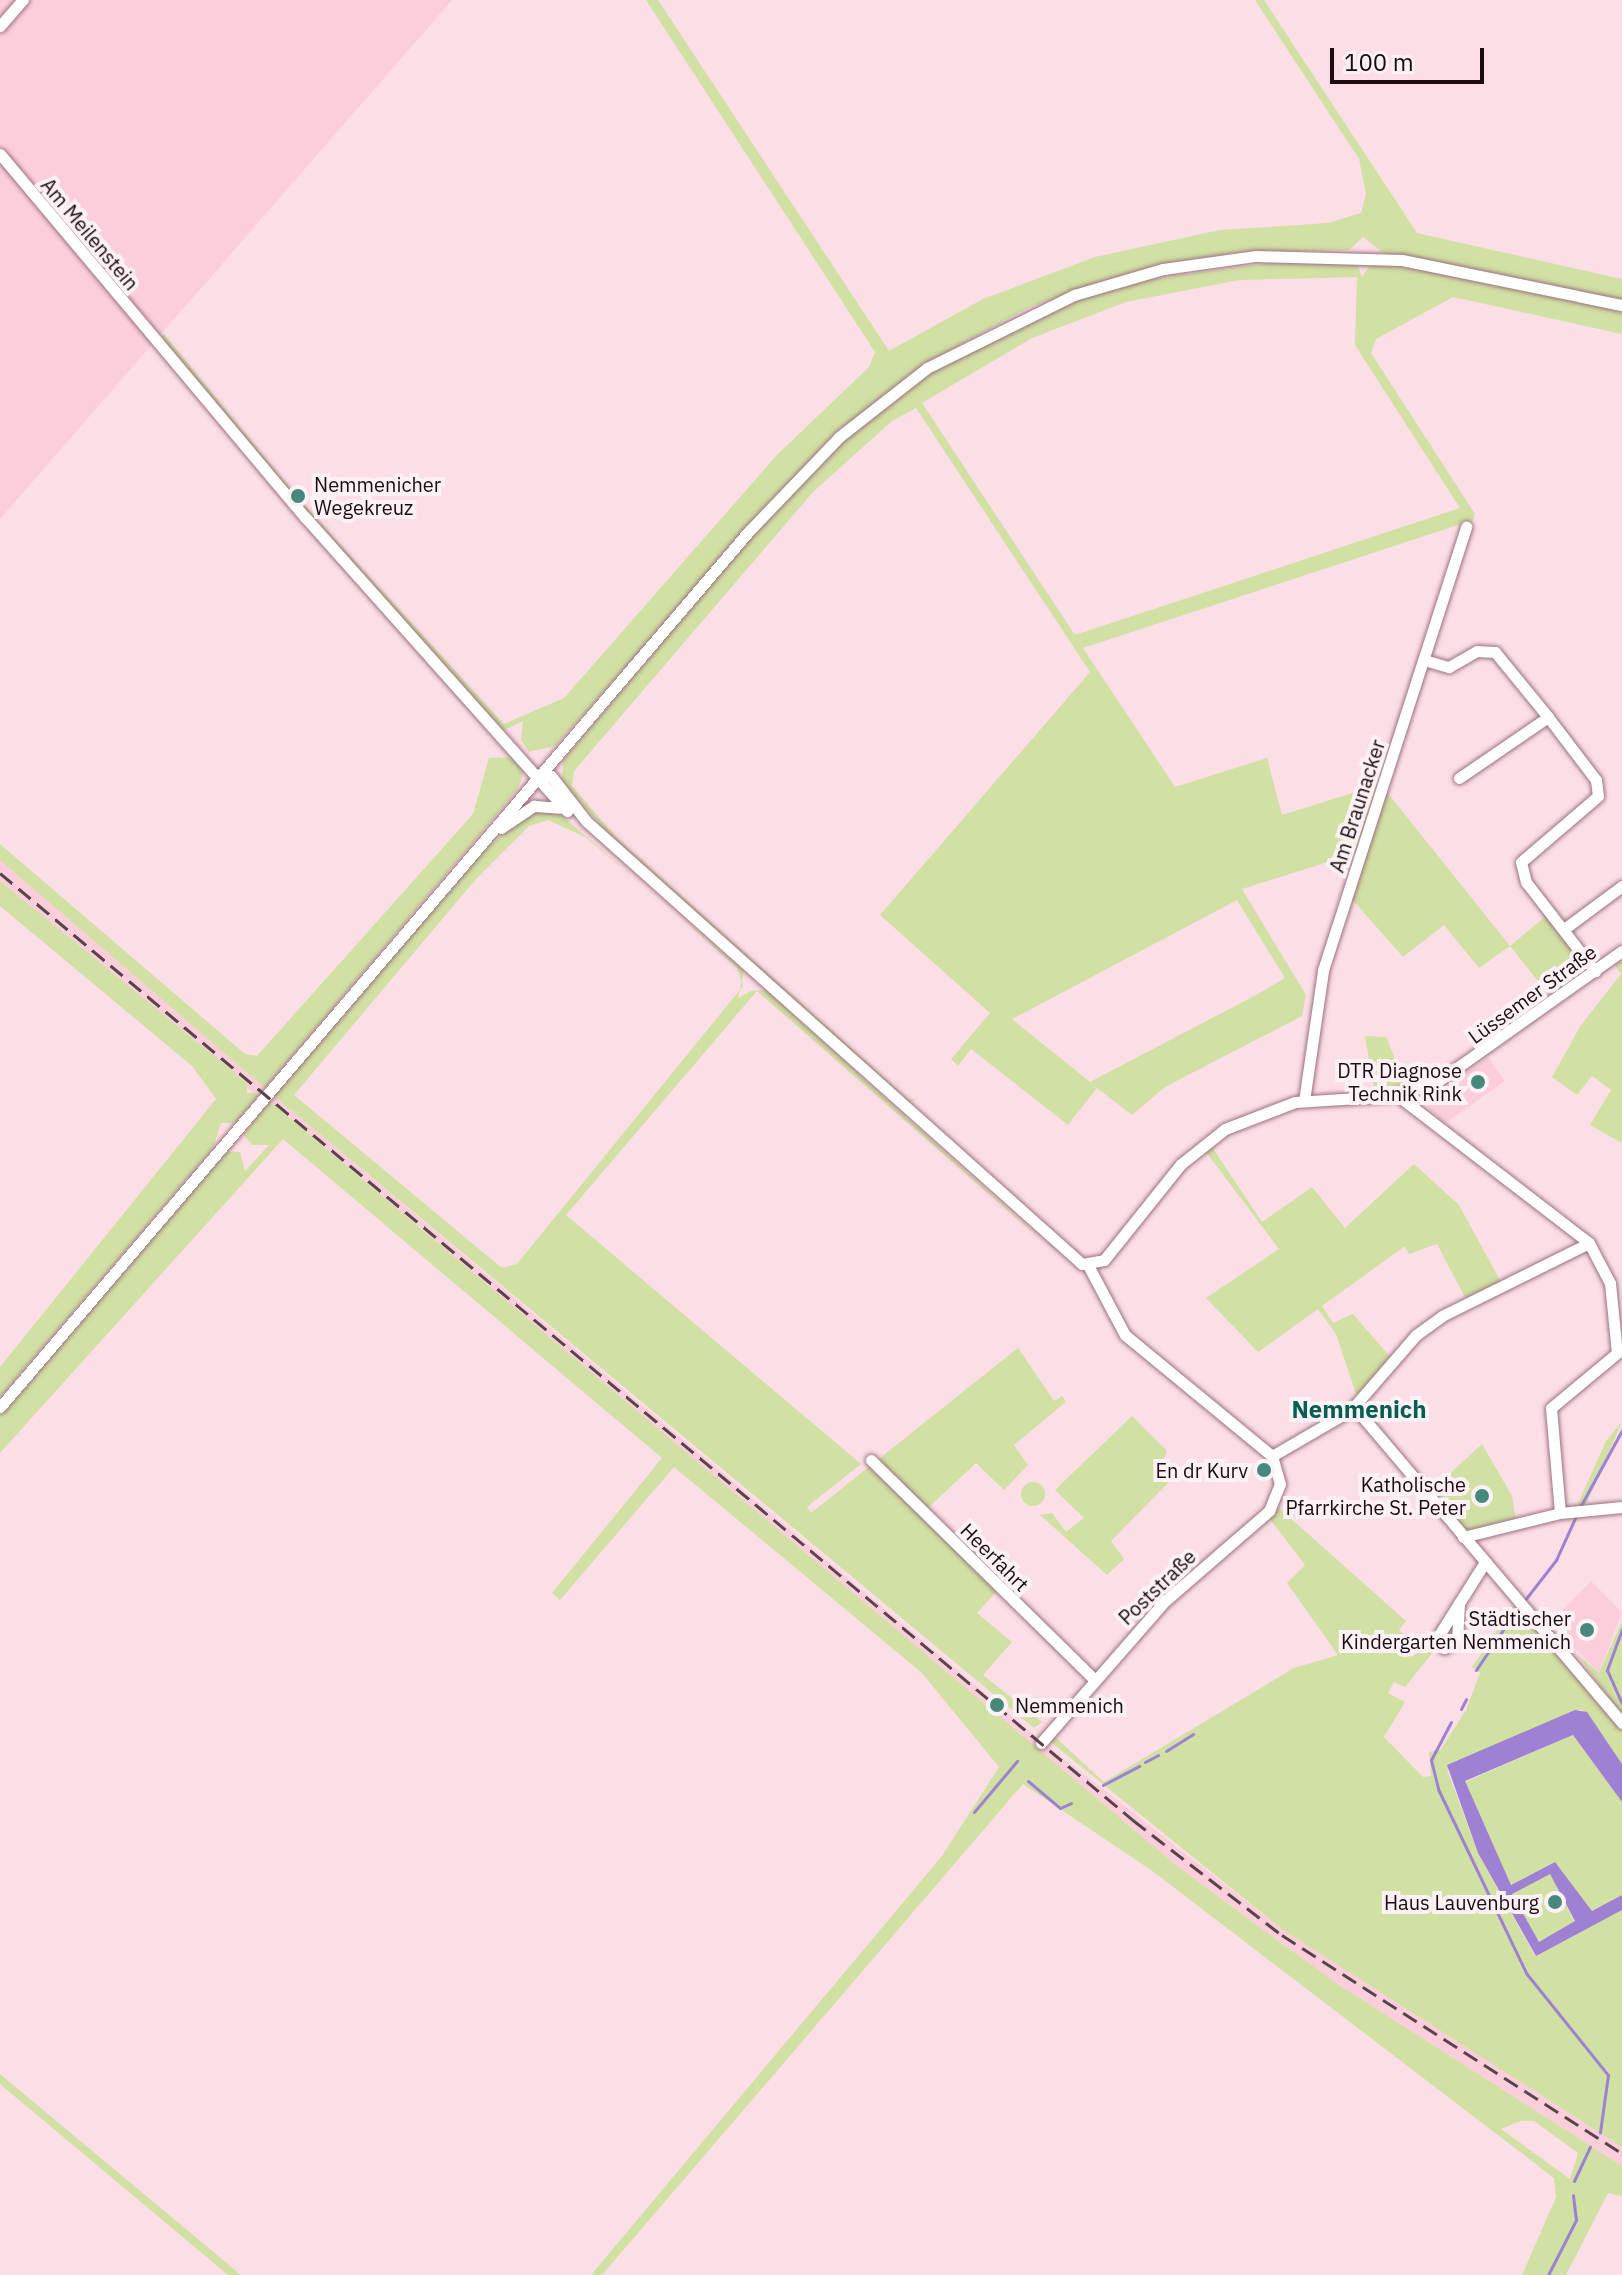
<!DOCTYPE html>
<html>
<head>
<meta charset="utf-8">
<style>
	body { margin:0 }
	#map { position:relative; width:1622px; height:2275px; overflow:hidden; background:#fcdee7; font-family:"IBM Plex Sans",sans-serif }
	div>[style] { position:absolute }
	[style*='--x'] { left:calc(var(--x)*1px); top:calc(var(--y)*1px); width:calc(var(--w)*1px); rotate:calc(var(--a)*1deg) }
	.built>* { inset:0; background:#fccedb }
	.green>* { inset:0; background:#d1e0a3 }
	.round { border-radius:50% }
	.water>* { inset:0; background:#9e81d2 }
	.stream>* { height:3px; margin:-1.5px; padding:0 1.5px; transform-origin:1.5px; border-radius:1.5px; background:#9e81d2 }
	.roads { filter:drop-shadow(0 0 2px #9c717e) drop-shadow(0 0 2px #9c717e) }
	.minor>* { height:11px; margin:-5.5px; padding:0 5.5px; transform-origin:5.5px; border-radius:5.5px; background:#fff }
	.rail>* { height:3px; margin-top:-1.5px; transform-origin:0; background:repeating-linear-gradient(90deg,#58454b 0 16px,transparent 0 24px) }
	.dots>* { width:22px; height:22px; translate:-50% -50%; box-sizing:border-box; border:4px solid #fcf1f4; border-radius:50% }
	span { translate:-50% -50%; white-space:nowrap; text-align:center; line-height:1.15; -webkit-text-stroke:8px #fcf1f4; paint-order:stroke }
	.street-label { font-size:20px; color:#1c0c11 }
	.poi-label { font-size:20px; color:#1c0c11 }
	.left { translate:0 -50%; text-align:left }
	.right { translate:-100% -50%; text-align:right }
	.quarter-label { font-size:24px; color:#005f52; font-weight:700 }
	.scale { position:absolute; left:1330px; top:48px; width:154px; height:36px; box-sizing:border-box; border:4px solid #1c0c11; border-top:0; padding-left:10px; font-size:24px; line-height:28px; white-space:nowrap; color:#1c0c11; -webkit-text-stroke:6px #fcf1f4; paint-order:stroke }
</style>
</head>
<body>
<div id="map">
	<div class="built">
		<i style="clip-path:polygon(0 0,452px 0,0 519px)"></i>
		<i style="clip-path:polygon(0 855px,265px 1088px,1039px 1739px,1283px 1930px,1622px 2147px,1622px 2166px,1333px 1981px,1177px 1866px,0 881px)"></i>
		<i style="clip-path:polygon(1488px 1057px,1505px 1081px,1446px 1123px,1428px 1108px,1433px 1096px)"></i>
		<i style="clip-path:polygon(1591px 1581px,1622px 1612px,1599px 1673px,1550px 1623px)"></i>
	</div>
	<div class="green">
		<i style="clip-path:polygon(646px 0,658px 0,889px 351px,983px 299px,1095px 257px,1220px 230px,1328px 223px,1361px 213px,1366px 194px,1359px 159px,1255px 0,1264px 0,1417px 233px,1622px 279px,1622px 300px,1383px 253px,1363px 237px,1349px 250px,1233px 253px,1164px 264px,1032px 306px,926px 363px,832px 436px,555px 746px,529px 752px,521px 740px,523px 721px,495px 735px,155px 345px,164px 334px,302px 503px,504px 724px,564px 698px,777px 455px,869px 367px,875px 352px)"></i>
		<i style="clip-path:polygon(evenodd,1300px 259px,1357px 264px,1362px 277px,1371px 264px,1427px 269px,1622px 311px,1622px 334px,1453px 297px,1376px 339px,1371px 353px,1475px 514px,1470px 529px,1461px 524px,1083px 648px,1175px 787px,1267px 758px,1282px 815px,1378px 785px,1356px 853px,1242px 889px,1306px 995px,1302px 1016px,1165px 1087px,1132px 1115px,1097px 1088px,1068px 1125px,971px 1049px,958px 1066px,951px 1059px,990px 1013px,880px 915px,1090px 672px,916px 408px,892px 421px,813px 492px,574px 771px,572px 786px,617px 838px,909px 1100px,919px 1098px,908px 1103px,605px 830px,562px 782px,563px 760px,763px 523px,842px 441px,931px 371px,1070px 302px,1134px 281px,1300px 259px,1357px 277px,1355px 345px,1460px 508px,1075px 635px,922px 403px,1032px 338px,1126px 302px,1239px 280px,1357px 277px,1300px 259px,1237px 900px,1285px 978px,1258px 994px,1090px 1082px,1012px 1019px,1237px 900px)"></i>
		<i style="clip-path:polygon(514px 757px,524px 771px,518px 789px,265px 1088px,0 860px,0 844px,245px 1054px,257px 1056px,473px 814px,489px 758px)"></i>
		<i style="clip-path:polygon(1386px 791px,1510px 946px,1547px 915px,1587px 967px,1549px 995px,1510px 946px,1479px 968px,1444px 925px,1403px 957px,1350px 897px)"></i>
		<i style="clip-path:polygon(evenodd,555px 810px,744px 971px,738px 998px,751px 991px,766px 990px,1056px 1253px,757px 991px,566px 1215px,861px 1464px,807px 1507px,811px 1513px,1018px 1348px,1054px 1401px,1062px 1396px,1066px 1402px,1014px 1445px,1028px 1465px,1004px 1490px,976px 1463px,928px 1508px,997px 1591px,977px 1613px,1012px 1642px,983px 1675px,1042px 1722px,1034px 1728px,273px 1095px,481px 852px,532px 811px,555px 810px,548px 820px,585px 837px,667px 905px,737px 968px,743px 986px,517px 1264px,502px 1268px,294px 1095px,476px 879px,529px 826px,548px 820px)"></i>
		<i style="clip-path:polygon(0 881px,247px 1083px,247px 1093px,260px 1093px,235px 1123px,221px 1123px,213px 1148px,0 1397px,0 1367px,216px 1099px,192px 1066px,0 906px)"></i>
		<i style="clip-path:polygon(1622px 960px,1622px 1143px,1590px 1125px,1611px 1090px,1592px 1076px,1577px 1095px,1552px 1077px,1581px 1025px,1621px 974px,1615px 965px)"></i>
		<i style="clip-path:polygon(1365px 1036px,1386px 1037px,1406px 1085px,1374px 1088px)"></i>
		<i style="clip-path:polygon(evenodd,268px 1100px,1177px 1866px,1333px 1981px,1622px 2166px,1622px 2196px,1608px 2193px,1566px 2275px,1522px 2275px,1556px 2197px,1554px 2178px,1151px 1870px,1023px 1784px,602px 2275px,591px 2275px,942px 1856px,999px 1767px,922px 1673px,674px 1467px,560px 1600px,552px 1593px,662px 1458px,283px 1139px,0 1453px,0 1414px,225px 1151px,240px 1152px,245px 1171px,269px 1145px,252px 1145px,244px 1135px,268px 1100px,1521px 2121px,1534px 2121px,1578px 2153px,1570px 2179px,1501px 2129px,1521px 2121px)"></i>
		<i style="clip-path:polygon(1212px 1147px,1262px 1222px,1312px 1187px,1345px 1228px,1414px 1164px,1459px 1205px,1503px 1286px,1468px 1303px,1437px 1244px,1409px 1254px,1405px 1246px,1322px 1306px,1333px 1323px,1353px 1314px,1391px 1358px,1357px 1397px,1336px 1334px,1318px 1309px,1258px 1352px,1206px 1298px,1279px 1249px,1206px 1152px)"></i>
		<i style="clip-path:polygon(1132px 1416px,1167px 1451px,1162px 1463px,1173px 1478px,1111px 1541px,1124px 1559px,1107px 1575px,1040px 1515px,1052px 1513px,1066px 1532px,1084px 1518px,1055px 1490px)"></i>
		<i style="clip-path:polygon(1622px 1422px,1587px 1503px,1576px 1508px,1606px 1441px)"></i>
		<i style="clip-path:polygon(1482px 1444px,1512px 1496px,1516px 1521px,1465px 1530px,1431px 1491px)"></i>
		<i class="round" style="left:1021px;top:1482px;width:24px;height:24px"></i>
		<i style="clip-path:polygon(1279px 1508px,1406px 1621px,1399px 1630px,1412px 1641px,1406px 1647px,1412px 1657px,1426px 1646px,1434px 1651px,1405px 1687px,1394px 1682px,1388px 1693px,1405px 1702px,1384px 1737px,1423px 1777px,1431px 1776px,1429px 1752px,1441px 1749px,1466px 1710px,1480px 1673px,1472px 1667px,1515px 1604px,1622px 1730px,1622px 1764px,1581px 1709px,1447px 1770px,1478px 1853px,1535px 1956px,1622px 1910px,1622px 2147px,1283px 1930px,1047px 1739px,1053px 1735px,1104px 1782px,1294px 1668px,1338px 1655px,1287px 1583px,1305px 1565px,1270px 1519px)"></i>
		<i style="clip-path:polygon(1622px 1621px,1622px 1716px,1578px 1655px,1599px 1673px)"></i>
		<i style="clip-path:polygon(1573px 1735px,1622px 1802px,1622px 1895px,1592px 1911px,1555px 1862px,1511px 1885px,1465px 1782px)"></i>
		<i style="clip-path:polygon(1550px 1873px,1575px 1923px,1539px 1943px,1512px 1894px)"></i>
		<i style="clip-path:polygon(0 2074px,241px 2275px,228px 2275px,86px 2156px,0 2084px)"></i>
	</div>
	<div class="water">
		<i style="clip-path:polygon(evenodd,1575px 1710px,1587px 1712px,1622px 1764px,1622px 1802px,1573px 1735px,1465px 1781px,1511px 1885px,1555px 1862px,1592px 1911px,1622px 1895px,1622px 1910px,1536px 1956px,1478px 1853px,1447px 1765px,1575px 1710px,1550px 1874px,1575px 1921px,1539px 1942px,1512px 1894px,1550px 1874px)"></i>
	</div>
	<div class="stream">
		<i style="--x:1579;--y:1509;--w:90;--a:-61.4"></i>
		<i style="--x:1524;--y:1601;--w:52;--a:-52"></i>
		<i style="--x:1556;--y:1560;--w:48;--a:-65.6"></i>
		<i style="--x:1622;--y:1629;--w:44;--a:110.1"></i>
		<i style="--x:1607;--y:1670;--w:36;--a:66"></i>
		<i style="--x:1476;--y:1670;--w:77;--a:-56.1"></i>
		<i style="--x:1461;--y:1709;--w:11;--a:-63"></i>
		<i style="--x:1451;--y:1722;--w:43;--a:117.8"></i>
		<i style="--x:1431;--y:1760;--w:30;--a:76"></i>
		<i style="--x:1438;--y:1789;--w:204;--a:64.4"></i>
		<i style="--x:1526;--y:1973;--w:131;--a:51.2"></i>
		<i style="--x:1608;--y:2075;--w:58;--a:98"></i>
		<i style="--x:1166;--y:1751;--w:32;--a:-32"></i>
		<i style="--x:1145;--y:1762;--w:15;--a:-28"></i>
		<i style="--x:1028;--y:1781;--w:42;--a:40.2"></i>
		<i style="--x:1060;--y:1808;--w:12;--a:-24"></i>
		<i style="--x:1103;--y:1785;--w:41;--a:-27.8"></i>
		<i style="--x:974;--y:1812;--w:67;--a:-49.9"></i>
		<i style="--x:1574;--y:2181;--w:38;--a:-65"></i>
		<i style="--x:1548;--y:2275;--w:62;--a:-63"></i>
		<i style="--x:1576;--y:2220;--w:25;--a:-97"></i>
	</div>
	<div class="roads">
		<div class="minor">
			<i style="--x:0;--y:26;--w:35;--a:-49"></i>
			<i style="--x:0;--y:154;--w:474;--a:50"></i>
			<i style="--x:305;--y:517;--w:394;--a:48.3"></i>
			<i style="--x:1424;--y:660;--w:26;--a:16"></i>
			<i style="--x:1449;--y:667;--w:32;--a:-30"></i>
			<i style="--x:1477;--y:651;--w:18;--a:3"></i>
			<i style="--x:1495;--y:652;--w:84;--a:50.8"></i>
			<i style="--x:540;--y:774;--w:11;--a:10"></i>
			<i style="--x:551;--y:776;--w:57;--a:52.1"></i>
			<i style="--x:586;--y:821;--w:665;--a:41.77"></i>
			<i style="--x:1082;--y:1264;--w:22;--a:-10"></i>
			<i style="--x:1104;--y:1260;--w:123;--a:-51.3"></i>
			<i style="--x:1181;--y:1164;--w:56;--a:-38.5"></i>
			<i style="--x:1225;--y:1129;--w:75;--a:-21.1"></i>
			<i style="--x:1295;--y:1102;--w:95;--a:-3.6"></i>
			<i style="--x:1390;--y:1096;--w:46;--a:-15.3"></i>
			<i style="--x:1434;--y:1084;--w:230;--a:-35.3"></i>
			<i style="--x:1459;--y:778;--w:108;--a:-34.4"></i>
			<i style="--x:1548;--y:717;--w:79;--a:52.7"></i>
			<i style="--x:1596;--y:780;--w:16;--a:83"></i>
			<i style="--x:1598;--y:796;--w:101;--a:139.4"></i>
			<i style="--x:1521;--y:862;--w:21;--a:76"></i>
			<i style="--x:1526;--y:882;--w:113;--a:52.2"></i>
			<i style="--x:501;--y:828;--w:40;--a:-34"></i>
			<i style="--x:534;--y:806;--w:26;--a:4"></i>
			<i style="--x:1564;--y:929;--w:72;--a:-36.6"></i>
			<i style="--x:1397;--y:1095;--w:242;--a:37.6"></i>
			<i style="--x:1589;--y:1243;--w:45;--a:62.3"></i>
			<i style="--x:1610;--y:1283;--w:70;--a:84.3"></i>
			<i style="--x:1304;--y:1101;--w:132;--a:-81.7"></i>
			<i style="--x:1323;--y:970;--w:466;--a:-72.1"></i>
			<i style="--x:0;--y:1407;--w:1153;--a:-49.47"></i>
			<i style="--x:749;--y:531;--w:130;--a:-46.2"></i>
			<i style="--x:839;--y:437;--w:112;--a:-38.1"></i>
			<i style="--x:927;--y:368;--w:164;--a:-26.4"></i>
			<i style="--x:1074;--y:295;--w:93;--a:-16.3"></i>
			<i style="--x:1163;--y:269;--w:94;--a:-8"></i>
			<i style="--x:1256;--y:256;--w:146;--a:1.6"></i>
			<i style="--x:1402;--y:260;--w:225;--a:11.6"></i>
			<i style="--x:1351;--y:1410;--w:99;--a:-49.1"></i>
			<i style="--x:1416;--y:1335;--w:32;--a:-36"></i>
			<i style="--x:1442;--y:1316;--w:164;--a:-26.4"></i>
			<i style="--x:1272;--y:1456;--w:91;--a:-30.2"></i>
			<i style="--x:1351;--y:1410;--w:11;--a:27"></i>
			<i style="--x:1361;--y:1415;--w:404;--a:49.7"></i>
			<i style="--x:871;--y:1460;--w:313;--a:44.5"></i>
			<i style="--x:1560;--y:1513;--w:105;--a:-94.9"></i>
			<i style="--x:1551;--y:1408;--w:86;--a:-39.8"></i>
			<i style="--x:1463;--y:1537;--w:100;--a:-13.9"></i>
			<i style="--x:1560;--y:1513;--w:62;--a:-5.5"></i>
			<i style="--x:1459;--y:1603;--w:38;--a:93"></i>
			<i style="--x:1457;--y:1641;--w:15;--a:152"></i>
			<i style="--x:1444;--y:1648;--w:14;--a:-111"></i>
			<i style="--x:1439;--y:1635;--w:86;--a:-57.8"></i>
			<i style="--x:1041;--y:1743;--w:189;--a:-48.9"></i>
			<i style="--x:1165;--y:1601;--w:138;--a:-40.9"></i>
			<i style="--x:1269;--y:1511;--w:29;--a:-68"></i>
			<i style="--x:1280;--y:1484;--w:29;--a:-106"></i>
			<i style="--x:1272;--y:1456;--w:190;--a:-140.5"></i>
			<i style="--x:1125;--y:1335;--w:79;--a:-117.9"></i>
		</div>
	</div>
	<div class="rail">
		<i style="--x:0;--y:873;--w:1477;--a:39.89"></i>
		<i style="--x:1133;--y:1820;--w:188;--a:37.7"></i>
		<i style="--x:1282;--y:1935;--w:404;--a:32.7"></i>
	</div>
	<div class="dots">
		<i style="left:298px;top:496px;background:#46897c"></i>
		<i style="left:1478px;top:1082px;background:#46897c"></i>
		<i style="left:1264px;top:1470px;background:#46897c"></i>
		<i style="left:1482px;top:1496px;background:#46897c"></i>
		<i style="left:1587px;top:1630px;background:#46897c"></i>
		<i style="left:997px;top:1705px;background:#46897c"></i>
		<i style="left:1555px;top:1902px;background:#46897c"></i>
	</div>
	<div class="street-label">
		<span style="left:90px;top:234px;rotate:50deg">Am Meilenstein</span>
		<span style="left:1357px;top:806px;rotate:-72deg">Am Braunacker</span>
		<span style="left:1532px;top:994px;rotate:-36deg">Lüssemer Straße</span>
		<span style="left:995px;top:1557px;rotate:45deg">Heerfahrt</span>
		<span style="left:1157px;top:1587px;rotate:-44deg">Poststraße</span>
	</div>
	<div class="poi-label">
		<span class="left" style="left:314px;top:496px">Nemmenicher<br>Wegekreuz</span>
		<span class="right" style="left:1462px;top:1082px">DTR Diagnose<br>Technik Rink</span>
		<span class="right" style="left:1248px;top:1470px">En dr Kurv</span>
		<span class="right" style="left:1466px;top:1496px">Katholische<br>Pfarrkirche St. Peter</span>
		<span class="right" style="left:1571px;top:1630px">Städtischer<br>Kindergarten Nemmenich</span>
		<span class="left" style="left:1015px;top:1705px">Nemmenich</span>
		<span class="right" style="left:1539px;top:1902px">Haus Lauvenburg</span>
	</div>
	<div class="quarter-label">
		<span style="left:1359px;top:1410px">Nemmenich</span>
	</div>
	<div class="scale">100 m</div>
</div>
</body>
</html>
